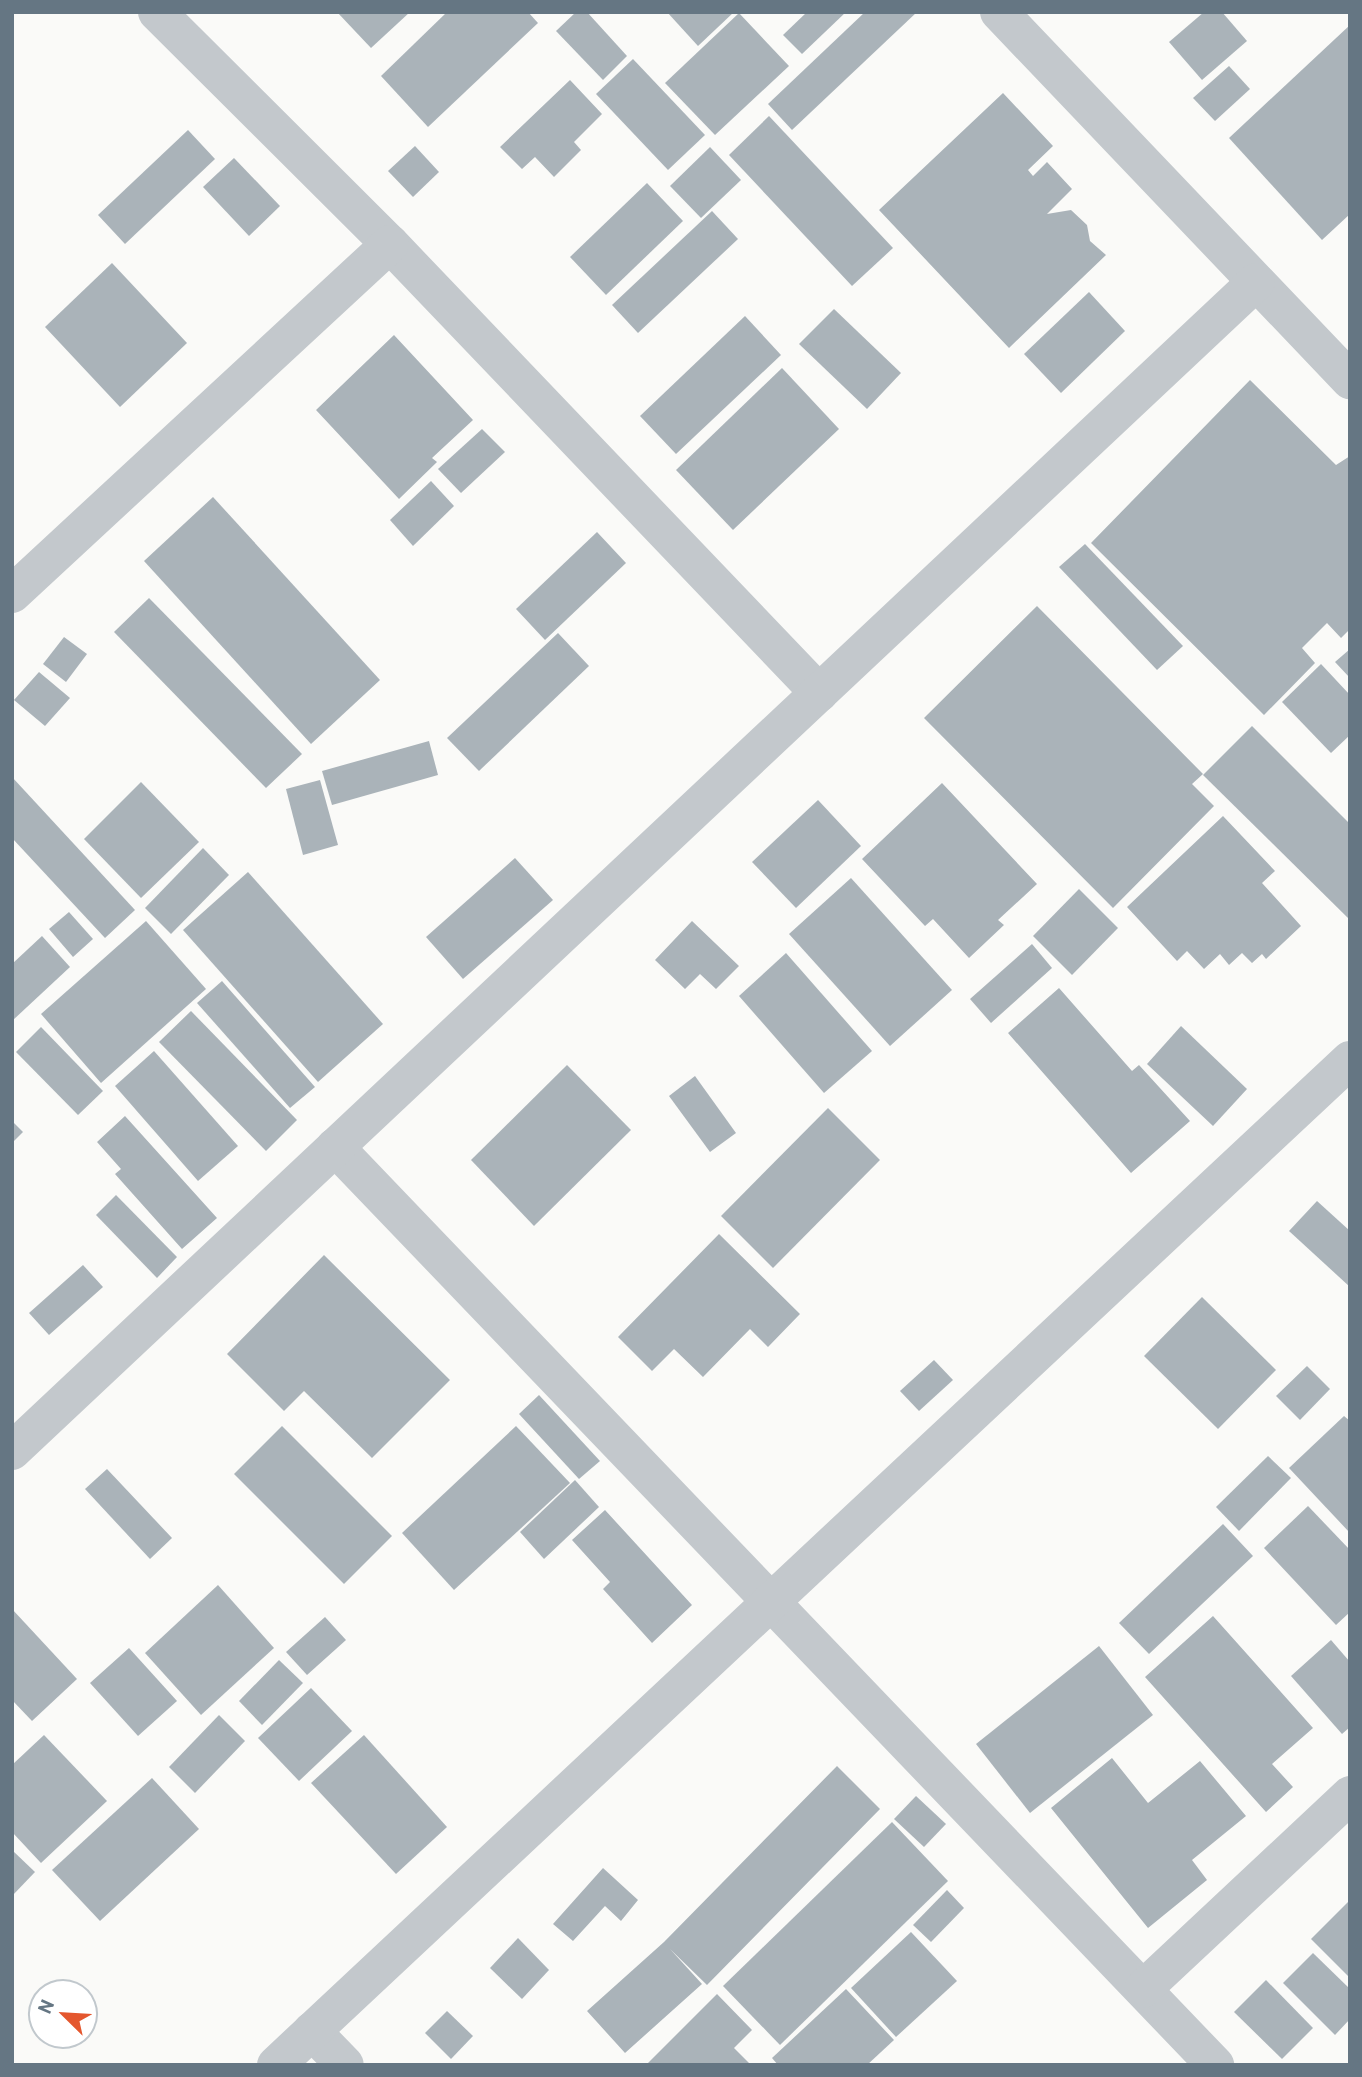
<!DOCTYPE html>
<html>
<head>
<meta charset="utf-8">
<style>
	body { margin:0 }
	#map { position:relative; width:1362px; height:2077px; overflow:hidden; background:#fafaf8; font-family:Barlow,sans-serif }
	div>[style] { position:absolute }
	[style*='--x'] { left:calc(var(--x)*1px); top:calc(var(--y)*1px); width:calc(var(--w)*1px); rotate:calc(var(--a)*1deg) }
	.building>* { inset:0; background:#aab3b9 }
	.street>* { height:38px; margin:-19px; padding:0 19px; transform-origin:19px; border-radius:19px; background:#c3c8cc }
	span { translate:-50% -50%; white-space:nowrap; text-align:center; line-height:1.15; -webkit-text-stroke:7px #fff; paint-order:stroke }
	.frame { position:absolute; inset:0; border:14px solid #657683; pointer-events:none }
	.north { position:absolute; left:28px; top:1979px; width:70px; height:70px; box-sizing:border-box; background:#fff; border:2px solid #c1c8cd; border-radius:50%; rotate:294deg; font-size:19px; font-weight:700; line-height:28px; text-align:center; color:#657683 }
	.north::after { content:''; display:block; margin:auto; width:24px; height:32px; background:#e4572e; clip-path:polygon(50% 0,100% 100%,50% 72%,0 100%) }
</style>
</head>
<body>
<div id="map">
	<div class="building">
		<i style="clip-path:polygon(337px 12px,410px 12px,371px 48px)"></i>
		<i style="clip-path:polygon(447px 12px,528px 12px,538px 23px,428px 127px,381px 76px)"></i>
		<i style="clip-path:polygon(576px 12px,587px 12px,627px 56px,603px 80px,556px 31px)"></i>
		<i style="clip-path:polygon(667px 12px,734px 12px,698px 46px)"></i>
		<i style="clip-path:polygon(807px 12px,846px 12px,802px 54px,783px 35px)"></i>
		<i style="clip-path:polygon(865px 12px,917px 12px,792px 130px,768px 104px)"></i>
		<i style="clip-path:polygon(1204px 12px,1222px 12px,1247px 41px,1202px 80px,1169px 42px)"></i>
		<i style="clip-path:polygon(739px 13px,789px 66px,715px 135px,665px 83px)"></i>
		<i style="clip-path:polygon(1350px 25px,1350px 214px,1322px 240px,1229px 138px)"></i>
		<i style="clip-path:polygon(633px 59px,705px 135px,668px 170px,596px 94px)"></i>
		<i style="clip-path:polygon(1229px 66px,1250px 89px,1215px 121px,1193px 98px)"></i>
		<i style="clip-path:polygon(570px 80px,602px 114px,574px 142px,581px 150px,554px 177px,535px 157px,522px 169px,500px 147px)"></i>
		<i style="clip-path:polygon(1003px 93px,1053px 146px,1028px 170px,1033px 176px,1047px 162px,1072px 189px,1047px 214px,1071px 210px,1087px 225px,1090px 241px,1106px 255px,1009px 348px,879px 210px)"></i>
		<i style="clip-path:polygon(769px 116px,893px 248px,852px 286px,729px 155px)"></i>
		<i style="clip-path:polygon(188px 130px,215px 159px,125px 244px,98px 215px)"></i>
		<i style="clip-path:polygon(415px 146px,439px 172px,413px 197px,388px 171px)"></i>
		<i style="clip-path:polygon(710px 147px,741px 180px,701px 218px,670px 186px)"></i>
		<i style="clip-path:polygon(234px 158px,280px 206px,249px 236px,203px 187px)"></i>
		<i style="clip-path:polygon(647px 183px,683px 221px,606px 295px,570px 257px)"></i>
		<i style="clip-path:polygon(712px 211px,738px 239px,638px 333px,612px 305px)"></i>
		<i style="clip-path:polygon(112px 263px,187px 343px,120px 407px,45px 327px)"></i>
		<i style="clip-path:polygon(1089px 292px,1125px 331px,1061px 393px,1024px 354px)"></i>
		<i style="clip-path:polygon(834px 309px,901px 373px,867px 409px,799px 344px)"></i>
		<i style="clip-path:polygon(745px 316px,781px 355px,676px 454px,640px 416px)"></i>
		<i style="clip-path:polygon(394px 335px,473px 420px,432px 458px,437px 462px,399px 499px,316px 410px)"></i>
		<i style="clip-path:polygon(782px 368px,839px 429px,733px 530px,676px 470px)"></i>
		<i style="clip-path:polygon(1250px 380px,1336px 465px,1350px 456px,1350px 629px,1341px 638px,1327px 623px,1302px 648px,1315px 663px,1264px 715px,1091px 543px)"></i>
		<i style="clip-path:polygon(482px 429px,505px 452px,461px 493px,438px 469px)"></i>
		<i style="clip-path:polygon(431px 481px,454px 506px,413px 546px,390px 520px)"></i>
		<i style="clip-path:polygon(213px 497px,380px 680px,311px 744px,144px 561px)"></i>
		<i style="clip-path:polygon(597px 532px,626px 563px,545px 640px,516px 609px)"></i>
		<i style="clip-path:polygon(1085px 544px,1183px 646px,1157px 670px,1059px 567px)"></i>
		<i style="clip-path:polygon(149px 598px,302px 754px,266px 788px,114px 632px)"></i>
		<i style="clip-path:polygon(1037px 606px,1203px 774px,1192px 784px,1214px 806px,1113px 908px,924px 718px)"></i>
		<i style="clip-path:polygon(558px 633px,589px 666px,479px 771px,447px 738px)"></i>
		<i style="clip-path:polygon(64px 637px,87px 654px,66px 682px,43px 664px)"></i>
		<i style="clip-path:polygon(1350px 649px,1350px 678px,1335px 662px)"></i>
		<i style="clip-path:polygon(1321px 664px,1350px 695px,1350px 735px,1331px 753px,1282px 702px)"></i>
		<i style="clip-path:polygon(39px 672px,70px 698px,45px 726px,14px 700px)"></i>
		<i style="clip-path:polygon(1252px 726px,1350px 824px,1350px 920px,1203px 775px)"></i>
		<i style="clip-path:polygon(429px 741px,438px 775px,332px 805px,322px 771px)"></i>
		<i style="clip-path:polygon(12px 777px,135px 910px,105px 938px,12px 838px)"></i>
		<i style="clip-path:polygon(320px 780px,338px 845px,303px 855px,286px 789px)"></i>
		<i style="clip-path:polygon(141px 782px,199px 842px,141px 898px,84px 839px)"></i>
		<i style="clip-path:polygon(942px 783px,1037px 884px,998px 920px,1004px 925px,969px 958px,933px 919px,925px 926px,862px 859px)"></i>
		<i style="clip-path:polygon(818px 800px,861px 846px,796px 908px,752px 862px)"></i>
		<i style="clip-path:polygon(1223px 816px,1275px 871px,1262px 883px,1301px 926px,1266px 959px,1262px 954px,1252px 963px,1242px 953px,1229px 965px,1220px 954px,1204px 969px,1187px 951px,1177px 961px,1127px 907px)"></i>
		<i style="clip-path:polygon(203px 848px,229px 875px,171px 934px,145px 908px)"></i>
		<i style="clip-path:polygon(515px 858px,553px 900px,463px 979px,426px 937px)"></i>
		<i style="clip-path:polygon(248px 872px,383px 1024px,318px 1082px,183px 930px)"></i>
		<i style="clip-path:polygon(851px 878px,952px 990px,890px 1046px,789px 934px)"></i>
		<i style="clip-path:polygon(1079px 889px,1118px 928px,1072px 975px,1033px 936px)"></i>
		<i style="clip-path:polygon(69px 912px,93px 939px,73px 957px,49px 929px)"></i>
		<i style="clip-path:polygon(146px 921px,206px 989px,101px 1083px,41px 1014px)"></i>
		<i style="clip-path:polygon(692px 921px,739px 966px,716px 989px,700px 974px,685px 989px,655px 960px)"></i>
		<i style="clip-path:polygon(42px 936px,70px 967px,12px 1021px,12px 964px)"></i>
		<i style="clip-path:polygon(1032px 944px,1052px 968px,991px 1023px,970px 999px)"></i>
		<i style="clip-path:polygon(786px 953px,872px 1051px,824px 1093px,739px 996px)"></i>
		<i style="clip-path:polygon(222px 981px,315px 1087px,290px 1108px,197px 1003px)"></i>
		<i style="clip-path:polygon(1059px 988px,1132px 1071px,1139px 1065px,1190px 1121px,1131px 1173px,1008px 1033px)"></i>
		<i style="clip-path:polygon(191px 1011px,297px 1120px,266px 1151px,159px 1042px)"></i>
		<i style="clip-path:polygon(1181px 1026px,1247px 1089px,1213px 1126px,1147px 1064px)"></i>
		<i style="clip-path:polygon(41px 1027px,103px 1091px,78px 1115px,16px 1052px)"></i>
		<i style="clip-path:polygon(154px 1051px,238px 1146px,198px 1181px,115px 1086px)"></i>
		<i style="clip-path:polygon(567px 1065px,631px 1130px,534px 1226px,471px 1160px)"></i>
		<i style="clip-path:polygon(695px 1076px,736px 1133px,710px 1152px,669px 1096px)"></i>
		<i style="clip-path:polygon(828px 1108px,880px 1160px,773px 1268px,721px 1216px)"></i>
		<i style="clip-path:polygon(125px 1116px,217px 1218px,182px 1249px,115px 1174px,121px 1169px,97px 1142px)"></i>
		<i style="clip-path:polygon(12px 1121px,23px 1132px,12px 1143px)"></i>
		<i style="clip-path:polygon(116px 1195px,177px 1257px,157px 1278px,96px 1215px)"></i>
		<i style="clip-path:polygon(1317px 1201px,1350px 1231px,1350px 1287px,1289px 1231px)"></i>
		<i style="clip-path:polygon(719px 1234px,800px 1314px,768px 1347px,750px 1329px,703px 1377px,674px 1349px,652px 1371px,618px 1337px)"></i>
		<i style="clip-path:polygon(324px 1255px,450px 1380px,372px 1458px,304px 1391px,284px 1411px,227px 1354px)"></i>
		<i style="clip-path:polygon(83px 1265px,103px 1287px,49px 1335px,29px 1313px)"></i>
		<i style="clip-path:polygon(1202px 1297px,1276px 1370px,1218px 1429px,1144px 1356px)"></i>
		<i style="clip-path:polygon(934px 1360px,953px 1380px,919px 1411px,900px 1391px)"></i>
		<i style="clip-path:polygon(1307px 1366px,1330px 1389px,1300px 1420px,1276px 1396px)"></i>
		<i style="clip-path:polygon(539px 1395px,600px 1461px,579px 1479px,519px 1414px)"></i>
		<i style="clip-path:polygon(1344px 1416px,1350px 1421px,1350px 1533px,1289px 1468px)"></i>
		<i style="clip-path:polygon(282px 1426px,392px 1536px,344px 1584px,234px 1474px)"></i>
		<i style="clip-path:polygon(516px 1426px,570px 1483px,454px 1590px,402px 1533px)"></i>
		<i style="clip-path:polygon(1268px 1456px,1291px 1478px,1239px 1531px,1216px 1507px)"></i>
		<i style="clip-path:polygon(107px 1469px,172px 1538px,150px 1559px,85px 1489px)"></i>
		<i style="clip-path:polygon(575px 1480px,599px 1507px,544px 1559px,520px 1532px)"></i>
		<i style="clip-path:polygon(1308px 1506px,1350px 1550px,1350px 1612px,1336px 1625px,1264px 1548px)"></i>
		<i style="clip-path:polygon(605px 1510px,692px 1605px,652px 1643px,603px 1589px,610px 1582px,572px 1540px)"></i>
		<i style="clip-path:polygon(1223px 1524px,1253px 1556px,1149px 1654px,1119px 1623px)"></i>
		<i style="clip-path:polygon(218px 1585px,274px 1648px,201px 1715px,145px 1653px)"></i>
		<i style="clip-path:polygon(12px 1609px,77px 1679px,32px 1721px,12px 1700px)"></i>
		<i style="clip-path:polygon(1213px 1616px,1313px 1728px,1272px 1764px,1293px 1787px,1266px 1812px,1145px 1677px)"></i>
		<i style="clip-path:polygon(325px 1617px,346px 1640px,307px 1675px,286px 1652px)"></i>
		<i style="clip-path:polygon(1331px 1640px,1350px 1662px,1350px 1727px,1342px 1734px,1291px 1676px)"></i>
		<i style="clip-path:polygon(1099px 1646px,1153px 1715px,1030px 1813px,976px 1744px)"></i>
		<i style="clip-path:polygon(129px 1648px,177px 1701px,138px 1736px,90px 1683px)"></i>
		<i style="clip-path:polygon(279px 1660px,303px 1683px,262px 1725px,239px 1701px)"></i>
		<i style="clip-path:polygon(311px 1688px,352px 1731px,299px 1781px,258px 1738px)"></i>
		<i style="clip-path:polygon(219px 1715px,245px 1741px,195px 1793px,169px 1767px)"></i>
		<i style="clip-path:polygon(44px 1735px,107px 1801px,41px 1863px,12px 1832px,12px 1765px)"></i>
		<i style="clip-path:polygon(364px 1735px,447px 1827px,396px 1874px,311px 1783px)"></i>
		<i style="clip-path:polygon(1112px 1758px,1148px 1803px,1200px 1761px,1246px 1816px,1192px 1860px,1207px 1880px,1148px 1928px,1051px 1808px)"></i>
		<i style="clip-path:polygon(837px 1766px,880px 1809px,707px 1985px,670px 1949px,702px 1984px,625px 2053px,587px 2011px,664px 1942px)"></i>
		<i style="clip-path:polygon(152px 1778px,199px 1829px,100px 1921px,52px 1870px)"></i>
		<i style="clip-path:polygon(916px 1796px,946px 1824px,924px 1847px,894px 1819px)"></i>
		<i style="clip-path:polygon(892px 1822px,948px 1881px,780px 2045px,723px 1986px)"></i>
		<i style="clip-path:polygon(12px 1850px,35px 1872px,12px 1896px)"></i>
		<i style="clip-path:polygon(603px 1868px,638px 1900px,621px 1921px,605px 1906px,573px 1941px,553px 1924px)"></i>
		<i style="clip-path:polygon(947px 1890px,964px 1908px,931px 1942px,913px 1925px)"></i>
		<i style="clip-path:polygon(1350px 1900px,1350px 1978px,1311px 1939px)"></i>
		<i style="clip-path:polygon(911px 1932px,957px 1981px,896px 2037px,851px 1988px)"></i>
		<i style="clip-path:polygon(518px 1938px,549px 1970px,522px 1999px,490px 1968px)"></i>
		<i style="clip-path:polygon(1313px 1953px,1350px 1989px,1350px 2019px,1335px 2035px,1283px 1983px)"></i>
		<i style="clip-path:polygon(1266px 1980px,1313px 2028px,1282px 2059px,1234px 2012px)"></i>
		<i style="clip-path:polygon(846px 1989px,894px 2040px,867px 2065px,778px 2065px,772px 2058px)"></i>
		<i style="clip-path:polygon(717px 1994px,752px 2030px,734px 2048px,751px 2065px,646px 2065px)"></i>
		<i style="clip-path:polygon(447px 2011px,473px 2036px,451px 2059px,425px 2033px)"></i>
	</div>
	<div class="street">
		<i style="--x:157;--y:12;--w:329;--a:44.9"></i>
		<i style="--x:390;--y:244;--w:621;--a:46.3"></i>
		<i style="--x:999;--y:12;--w:509;--a:46.35"></i>
		<i style="--x:12;--y:594;--w:515;--a:-42.8"></i>
		<i style="--x:335;--y:1147;--w:1272;--a:46.21"></i>
		<i style="--x:12;--y:1451;--w:1707;--a:-43.22"></i>
		<i style="--x:1143;--y:1989;--w:284;--a:-43.1"></i>
		<i style="--x:312;--y:2031;--w:47;--a:45.9"></i>
		<i style="--x:276;--y:2065;--w:1471;--a:-43.1"></i>
	</div>
	<div class="frame"></div>
	<div class="north">N</div>
</div>
</body>
</html>
